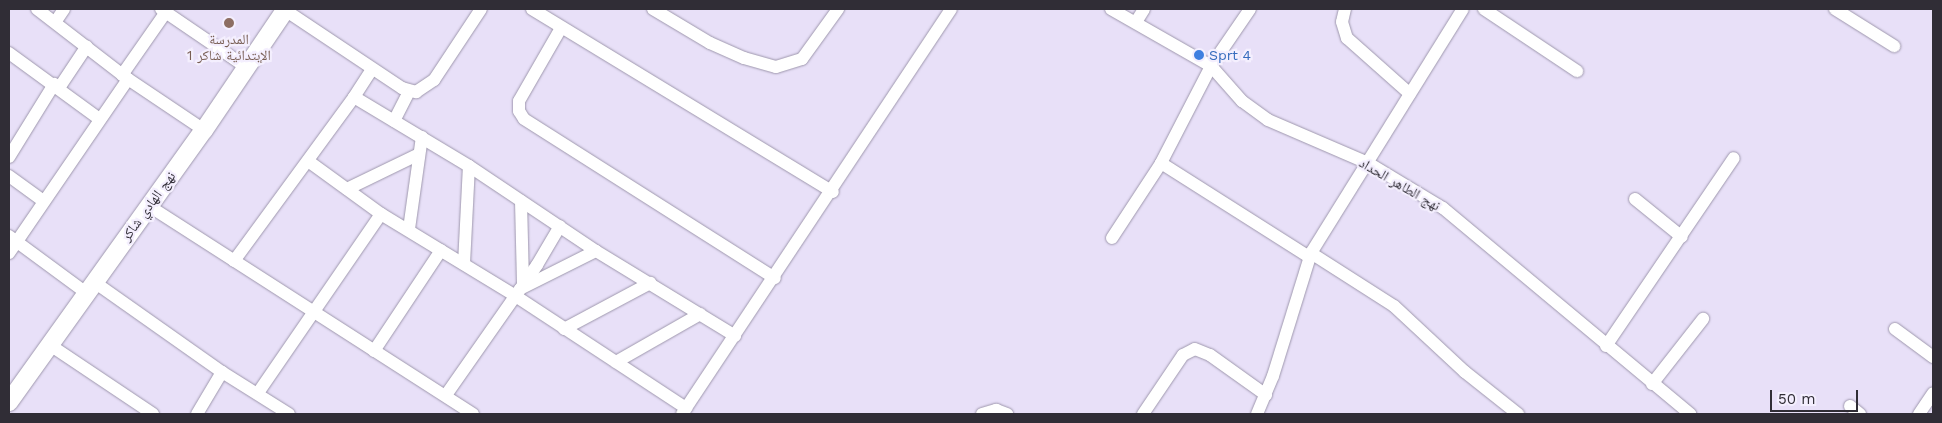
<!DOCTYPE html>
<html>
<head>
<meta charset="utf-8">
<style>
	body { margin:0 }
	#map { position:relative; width:1942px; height:423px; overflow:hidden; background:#e8e0f8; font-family:"Work Sans","Noto Naskh Arabic",sans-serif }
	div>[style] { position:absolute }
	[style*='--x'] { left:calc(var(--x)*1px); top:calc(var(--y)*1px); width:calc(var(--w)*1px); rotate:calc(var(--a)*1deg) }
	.roads { filter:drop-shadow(0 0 1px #9e97ad) drop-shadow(0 0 1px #9e97ad) }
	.street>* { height:12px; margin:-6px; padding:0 6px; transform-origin:6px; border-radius:6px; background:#fff }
	.secondary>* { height:18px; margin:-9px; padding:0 9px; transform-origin:9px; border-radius:9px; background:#fff }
	.dots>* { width:14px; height:14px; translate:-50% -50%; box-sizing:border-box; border:2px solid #f4effe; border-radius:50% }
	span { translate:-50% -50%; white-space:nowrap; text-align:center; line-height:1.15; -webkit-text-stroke:4.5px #f4effe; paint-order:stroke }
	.education-label { font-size:14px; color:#785e54 }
	.shop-label { font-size:14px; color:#366cbe }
	.left { translate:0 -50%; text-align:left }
	.street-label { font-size:14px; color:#302d36 }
	.frame { position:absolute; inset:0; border:10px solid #302d36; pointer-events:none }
	.scale { position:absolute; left:1770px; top:390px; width:88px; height:22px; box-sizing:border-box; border:2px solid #302d36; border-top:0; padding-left:6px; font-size:15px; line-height:18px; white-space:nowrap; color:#302d36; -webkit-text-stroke:4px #f4effe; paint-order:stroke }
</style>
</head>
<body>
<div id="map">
	<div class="roads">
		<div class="street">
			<i style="--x:37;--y:9;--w:115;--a:37.6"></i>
			<i style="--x:128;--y:79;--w:92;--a:33.9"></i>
			<i style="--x:161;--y:9;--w:103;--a:34.3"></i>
			<i style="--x:532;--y:9;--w:352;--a:31.3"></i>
			<i style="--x:653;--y:9;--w:66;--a:30.8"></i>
			<i style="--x:710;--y:43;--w:37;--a:24"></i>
			<i style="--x:744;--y:58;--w:33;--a:16"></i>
			<i style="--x:776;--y:67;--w:27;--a:-17"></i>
			<i style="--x:802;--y:59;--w:62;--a:-54.2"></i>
			<i style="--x:1111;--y:9;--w:115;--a:29.7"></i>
			<i style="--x:1211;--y:66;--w:47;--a:48.5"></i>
			<i style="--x:1242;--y:101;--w:32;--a:36"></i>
			<i style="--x:1268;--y:120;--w:109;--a:23.3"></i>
			<i style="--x:1368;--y:163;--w:87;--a:31"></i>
			<i style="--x:1443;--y:208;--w:322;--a:39.8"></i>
			<i style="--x:1345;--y:9;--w:13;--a:103"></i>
			<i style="--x:1342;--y:22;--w:17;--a:73"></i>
			<i style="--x:1347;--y:38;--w:84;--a:41.6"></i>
			<i style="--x:1484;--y:9;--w:112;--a:33.7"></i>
			<i style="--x:1835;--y:9;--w:70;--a:32.1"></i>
			<i style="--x:285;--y:10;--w:141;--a:33.7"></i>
			<i style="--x:402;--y:88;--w:15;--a:16"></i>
			<i style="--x:416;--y:92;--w:22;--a:-34"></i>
			<i style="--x:434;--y:80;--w:85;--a:-56.5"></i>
			<i style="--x:56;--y:21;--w:14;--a:-56"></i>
			<i style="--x:1136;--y:22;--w:15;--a:-58"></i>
			<i style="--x:561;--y:28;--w:84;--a:119.9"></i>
			<i style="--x:519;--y:101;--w:10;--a:90"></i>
			<i style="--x:519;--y:111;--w:9;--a:58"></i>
			<i style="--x:524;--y:119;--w:297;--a:32.4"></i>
			<i style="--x:9;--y:53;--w:110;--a:36.1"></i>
			<i style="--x:122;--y:75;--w:77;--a:-55.1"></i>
			<i style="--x:59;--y:88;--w:50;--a:-56.3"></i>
			<i style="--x:354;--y:97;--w:134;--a:31"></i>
			<i style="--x:469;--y:166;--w:153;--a:33.8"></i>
			<i style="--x:596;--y:251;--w:163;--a:31.4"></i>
			<i style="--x:394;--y:121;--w:34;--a:-63"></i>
			<i style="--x:9;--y:157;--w:86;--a:-58.3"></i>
			<i style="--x:308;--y:161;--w:90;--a:36"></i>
			<i style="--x:381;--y:214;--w:156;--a:31.3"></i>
			<i style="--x:514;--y:295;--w:206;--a:33.3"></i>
			<i style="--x:1161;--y:163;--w:175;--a:32.4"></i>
			<i style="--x:9;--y:176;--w:41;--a:36"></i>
			<i style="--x:347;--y:189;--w:80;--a:-25.9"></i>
			<i style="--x:1635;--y:199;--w:60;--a:39"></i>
			<i style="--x:521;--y:201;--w:83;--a:88.6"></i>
			<i style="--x:149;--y:206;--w:385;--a:32.7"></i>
			<i style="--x:409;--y:229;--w:93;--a:-82"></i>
			<i style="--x:9;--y:236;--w:94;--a:36.4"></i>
			<i style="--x:1112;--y:238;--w:90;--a:-56.8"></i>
			<i style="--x:1161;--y:163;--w:109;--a:-62.7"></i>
			<i style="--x:1211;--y:66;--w:69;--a:-55.6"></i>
			<i style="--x:9;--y:253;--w:211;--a:-55.6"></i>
			<i style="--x:1311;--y:253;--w:98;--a:32.6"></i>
			<i style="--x:1394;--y:306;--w:97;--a:42.9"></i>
			<i style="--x:1465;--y:372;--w:68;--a:38.4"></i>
			<i style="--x:234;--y:261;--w:203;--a:-53.8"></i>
			<i style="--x:354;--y:97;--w:33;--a:-57"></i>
			<i style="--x:464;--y:264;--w:98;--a:-87.1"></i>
			<i style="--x:93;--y:281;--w:158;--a:35.2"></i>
			<i style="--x:222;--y:372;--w:79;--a:32.1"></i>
			<i style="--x:520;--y:289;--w:85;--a:-26.6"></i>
			<i style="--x:564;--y:329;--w:98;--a:-28.1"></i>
			<i style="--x:1895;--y:329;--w:47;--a:36.4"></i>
			<i style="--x:50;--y:345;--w:124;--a:33.8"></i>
			<i style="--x:1606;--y:346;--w:227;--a:-55.8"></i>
			<i style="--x:374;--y:351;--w:121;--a:-56.4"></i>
			<i style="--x:616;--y:362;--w:97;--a:-29.7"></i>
			<i style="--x:1652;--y:384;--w:83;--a:-51.9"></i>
			<i style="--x:258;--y:393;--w:217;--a:-55.5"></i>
			<i style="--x:446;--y:395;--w:159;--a:-55"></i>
			<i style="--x:537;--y:265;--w:45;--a:-59.5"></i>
			<i style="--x:1850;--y:406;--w:13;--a:39"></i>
			<i style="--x:197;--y:414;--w:49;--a:-59.2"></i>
			<i style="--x:682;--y:414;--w:486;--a:-56.4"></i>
			<i style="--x:982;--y:414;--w:15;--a:-16"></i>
			<i style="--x:996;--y:410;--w:12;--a:20"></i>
			<i style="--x:1143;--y:414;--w:71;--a:-55.9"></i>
			<i style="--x:1183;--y:355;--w:13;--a:-27"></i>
			<i style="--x:1195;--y:349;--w:16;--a:22"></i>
			<i style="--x:1210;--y:355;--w:69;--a:35.5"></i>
			<i style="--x:1257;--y:414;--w:41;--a:-67.2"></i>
			<i style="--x:1273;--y:376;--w:129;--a:-72.8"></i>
			<i style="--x:1311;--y:253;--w:287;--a:-58.1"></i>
			<i style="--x:1919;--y:414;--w:25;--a:-56"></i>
		</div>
		<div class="secondary">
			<i style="--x:9;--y:402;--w:335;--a:-54.4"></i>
			<i style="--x:204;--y:130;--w:146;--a:-55.9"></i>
		</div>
	</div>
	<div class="dots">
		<i style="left:229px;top:23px;background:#8d6e63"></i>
		<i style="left:1199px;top:55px;background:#3f7fe0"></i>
	</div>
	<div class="education-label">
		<span style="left:229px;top:47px">المدرسة<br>الإبتدائية شاكر 1</span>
	</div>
	<div class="shop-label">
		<span class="left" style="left:1209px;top:55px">Sprt 4</span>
	</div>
	<div class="street-label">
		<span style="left:1400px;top:184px;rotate:30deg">نهج الطاهر الحداد</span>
		<span style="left:148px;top:206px;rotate:-54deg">نهج الهادي شاكر</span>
	</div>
	<div class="frame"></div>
	<div class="scale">50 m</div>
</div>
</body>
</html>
